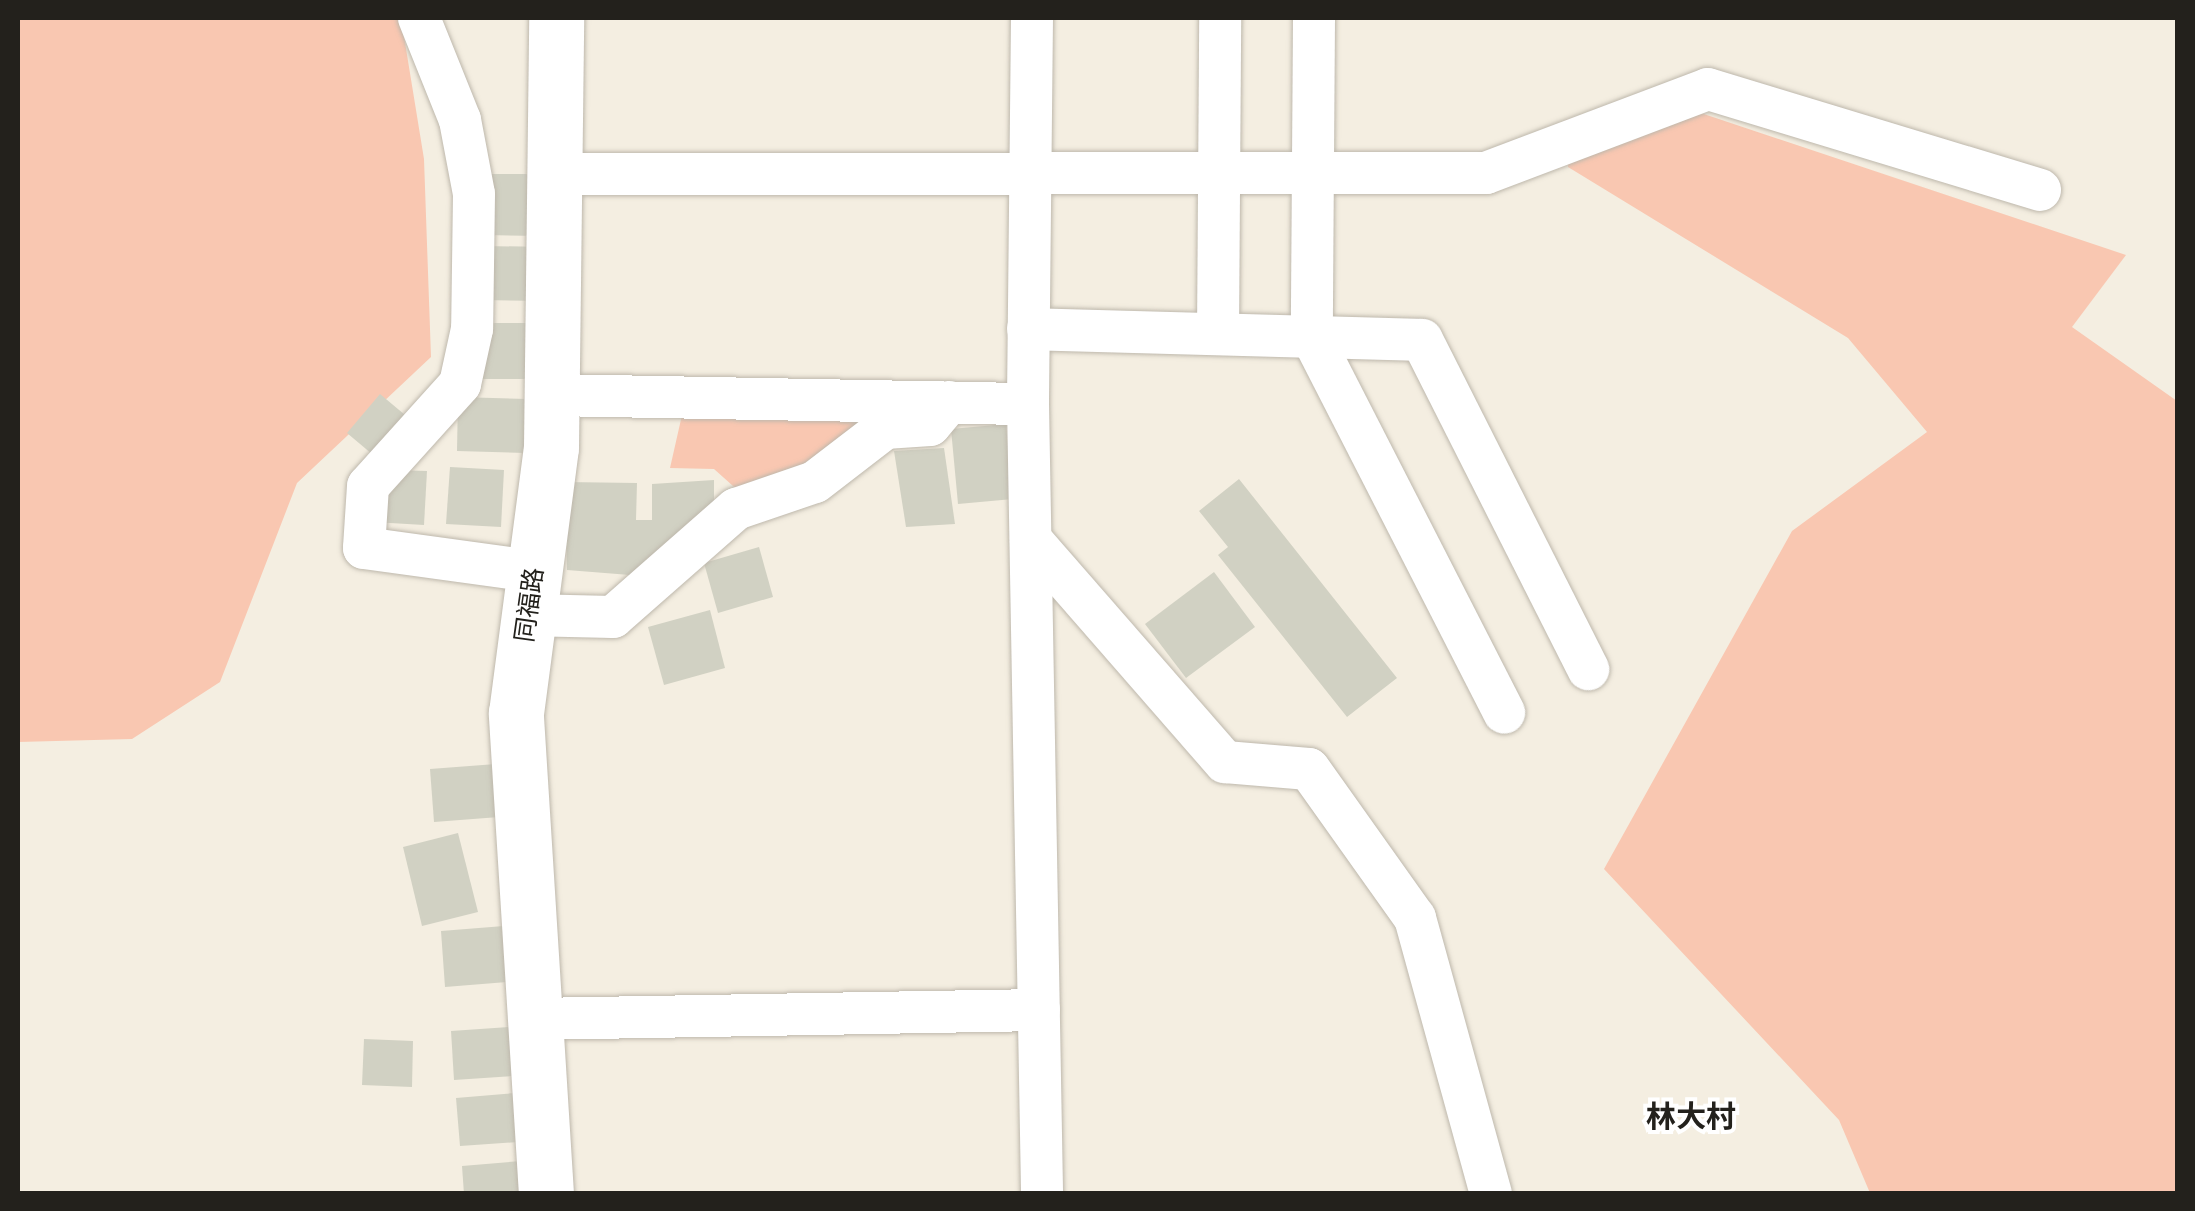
<!DOCTYPE html>
<html>
<head>
<meta charset="utf-8">
<style>
	body { margin:0 }
	#map { position:relative; width:2195px; height:1211px; overflow:hidden; background:#f4eee1; font-family:"PT Sans Narrow","Noto Sans SC",sans-serif }
	div>[style] { position:absolute }
	[style*='--x'] { left:calc(var(--x)*1px); top:calc(var(--y)*1px); width:calc(var(--w)*1px); rotate:calc(var(--a)*1deg) }
	.green>* { inset:0; background:#f9c7b1 }
	.building>* { inset:0; background:#d1d1c3 }
	.roads { filter:drop-shadow(0 0 2px #beb8ac) drop-shadow(0 0 2px #beb8ac) }
	.minor>* { height:42px; margin:-21px; padding:0 21px; transform-origin:21px; border-radius:21px; background:#fff }
	.tertiary>* { height:55px; margin:-27.5px; padding:0 27.5px; transform-origin:27.5px; border-radius:27.5px; background:#fff }
	span { translate:-50% -50%; white-space:nowrap; text-align:center; line-height:1.15; -webkit-text-stroke:8px #fff; paint-order:stroke }
	.street-label { font-size:25px; color:#23211c }
	.quarter-label { font-size:30px; color:#23211c; font-weight:700 }
	.frame { position:absolute; inset:0; border:20px solid #23211c; pointer-events:none }
</style>
</head>
<body>
<div id="map">
	<div class="green">
		<i style="clip-path:polygon(18px 18px,401px 18px,424px 159px,431px 357px,297px 483px,220px 682px,132px 739px,18px 742px)"></i>
		<i style="clip-path:polygon(1647px 95px,2126px 255px,2072px 327px,2177px 401px,2177px 1193px,1870px 1193px,1839px 1120px,1604px 869px,1792px 531px,1927px 432px,1848px 338px,1568px 167px,1566px 120px)"></i>
		<i style="clip-path:polygon(682px 415px,872px 416px,808px 472px,742px 494px,714px 469px,670px 468px)"></i>
	</div>
	<div class="building">
		<i style="clip-path:polygon(486px 174px,541px 174px,540px 236px,485px 235px)"></i>
		<i style="clip-path:polygon(485px 246px,550px 247px,549px 301px,483px 300px)"></i>
		<i style="clip-path:polygon(480px 323px,536px 323px,535px 379px,480px 379px)"></i>
		<i style="clip-path:polygon(380px 394px,417px 425px,385px 465px,347px 433px)"></i>
		<i style="clip-path:polygon(458px 397px,527px 399px,526px 453px,457px 451px)"></i>
		<i style="clip-path:polygon(1006px 424px,1013px 499px,958px 504px,951px 429px)"></i>
		<i style="clip-path:polygon(944px 448px,955px 524px,906px 527px,894px 451px)"></i>
		<i style="clip-path:polygon(450px 467px,504px 470px,501px 527px,446px 524px)"></i>
		<i style="clip-path:polygon(393px 470px,427px 471px,424px 525px,373px 522px)"></i>
		<i style="clip-path:polygon(1239px 479px,1397px 678px,1347px 717px,1218px 555px,1228px 547px,1199px 511px)"></i>
		<i style="clip-path:polygon(714px 480px,714px 513px,630px 575px,567px 570px,565px 482px,637px 483px,636px 520px,652px 520px,652px 484px)"></i>
		<i style="clip-path:polygon(759px 547px,773px 597px,718px 613px,704px 563px)"></i>
		<i style="clip-path:polygon(1214px 572px,1255px 627px,1186px 678px,1145px 624px)"></i>
		<i style="clip-path:polygon(710px 610px,725px 668px,664px 685px,648px 627px)"></i>
		<i style="clip-path:polygon(496px 764px,499px 817px,434px 822px,430px 769px)"></i>
		<i style="clip-path:polygon(458px 833px,478px 912px,422px 926px,403px 847px)"></i>
		<i style="clip-path:polygon(504px 926px,507px 982px,445px 987px,441px 931px)"></i>
		<i style="clip-path:polygon(509px 1027px,512px 1076px,454px 1080px,451px 1031px)"></i>
		<i style="clip-path:polygon(364px 1039px,413px 1041px,412px 1087px,362px 1085px)"></i>
		<i style="clip-path:polygon(515px 1093px,518px 1142px,460px 1146px,456px 1098px)"></i>
		<i style="clip-path:polygon(521px 1161px,523px 1194px,464px 1194px,462px 1166px)"></i>
	</div>
	<div class="roads">
		<div class="minor">
			<i style="--x:419;--y:18;--w:110;--a:68.1"></i>
			<i style="--x:460;--y:120;--w:75;--a:79.3"></i>
			<i style="--x:474;--y:194;--w:135;--a:90.8"></i>
			<i style="--x:472;--y:329;--w:56;--a:102.3"></i>
			<i style="--x:460;--y:384;--w:137;--a:132"></i>
			<i style="--x:368;--y:486;--w:62;--a:93.7"></i>
			<i style="--x:364;--y:548;--w:171;--a:7.8"></i>
			<i style="--x:1032;--y:18;--w:386;--a:90.6"></i>
			<i style="--x:1028;--y:404;--w:790;--a:88.98"></i>
			<i style="--x:1314;--y:18;--w:319;--a:90.4"></i>
			<i style="--x:1312;--y:337;--w:422;--a:62.9"></i>
			<i style="--x:560;--y:174;--w:926;--a:-0.06"></i>
			<i style="--x:1486;--y:173;--w:237;--a:-20.7"></i>
			<i style="--x:1708;--y:89;--w:347;--a:16.9"></i>
			<i style="--x:1028;--y:329;--w:394;--a:1.6"></i>
			<i style="--x:1422;--y:340;--w:369;--a:63.2"></i>
			<i style="--x:1218;--y:334;--w:316;--a:-89.6"></i>
			<i style="--x:553;--y:395;--w:475;--a:1.1"></i>
			<i style="--x:1031;--y:540;--w:295;--a:48.9"></i>
			<i style="--x:1225;--y:762;--w:84;--a:4.8"></i>
			<i style="--x:1309;--y:769;--w:183;--a:54.6"></i>
			<i style="--x:1415;--y:918;--w:286;--a:74.6"></i>
			<i style="--x:526;--y:615;--w:87;--a:1.3"></i>
			<i style="--x:613;--y:617;--w:164;--a:-41.3"></i>
			<i style="--x:736;--y:509;--w:83;--a:-18.9"></i>
			<i style="--x:815;--y:482;--w:88;--a:-37.6"></i>
			<i style="--x:885;--y:428;--w:45;--a:-3.8"></i>
			<i style="--x:930;--y:425;--w:30;--a:-50"></i>
			<i style="--x:535;--y:1019;--w:504;--a:-1.02"></i>
		</div>
		<div class="tertiary">
			<i style="--x:546;--y:1194;--w:482;--a:-93.6"></i>
			<i style="--x:516;--y:713;--w:268;--a:-82.5"></i>
			<i style="--x:551;--y:447;--w:429;--a:-89.3"></i>
		</div>
	</div>
	<div class="street-label">
		<span style="left:529px;top:605px;rotate:-82deg">同福路</span>
	</div>
	<div class="quarter-label">
		<span style="left:1691px;top:1116px">林大村</span>
	</div>
	<div class="frame"></div>
</div>
</body>
</html>
